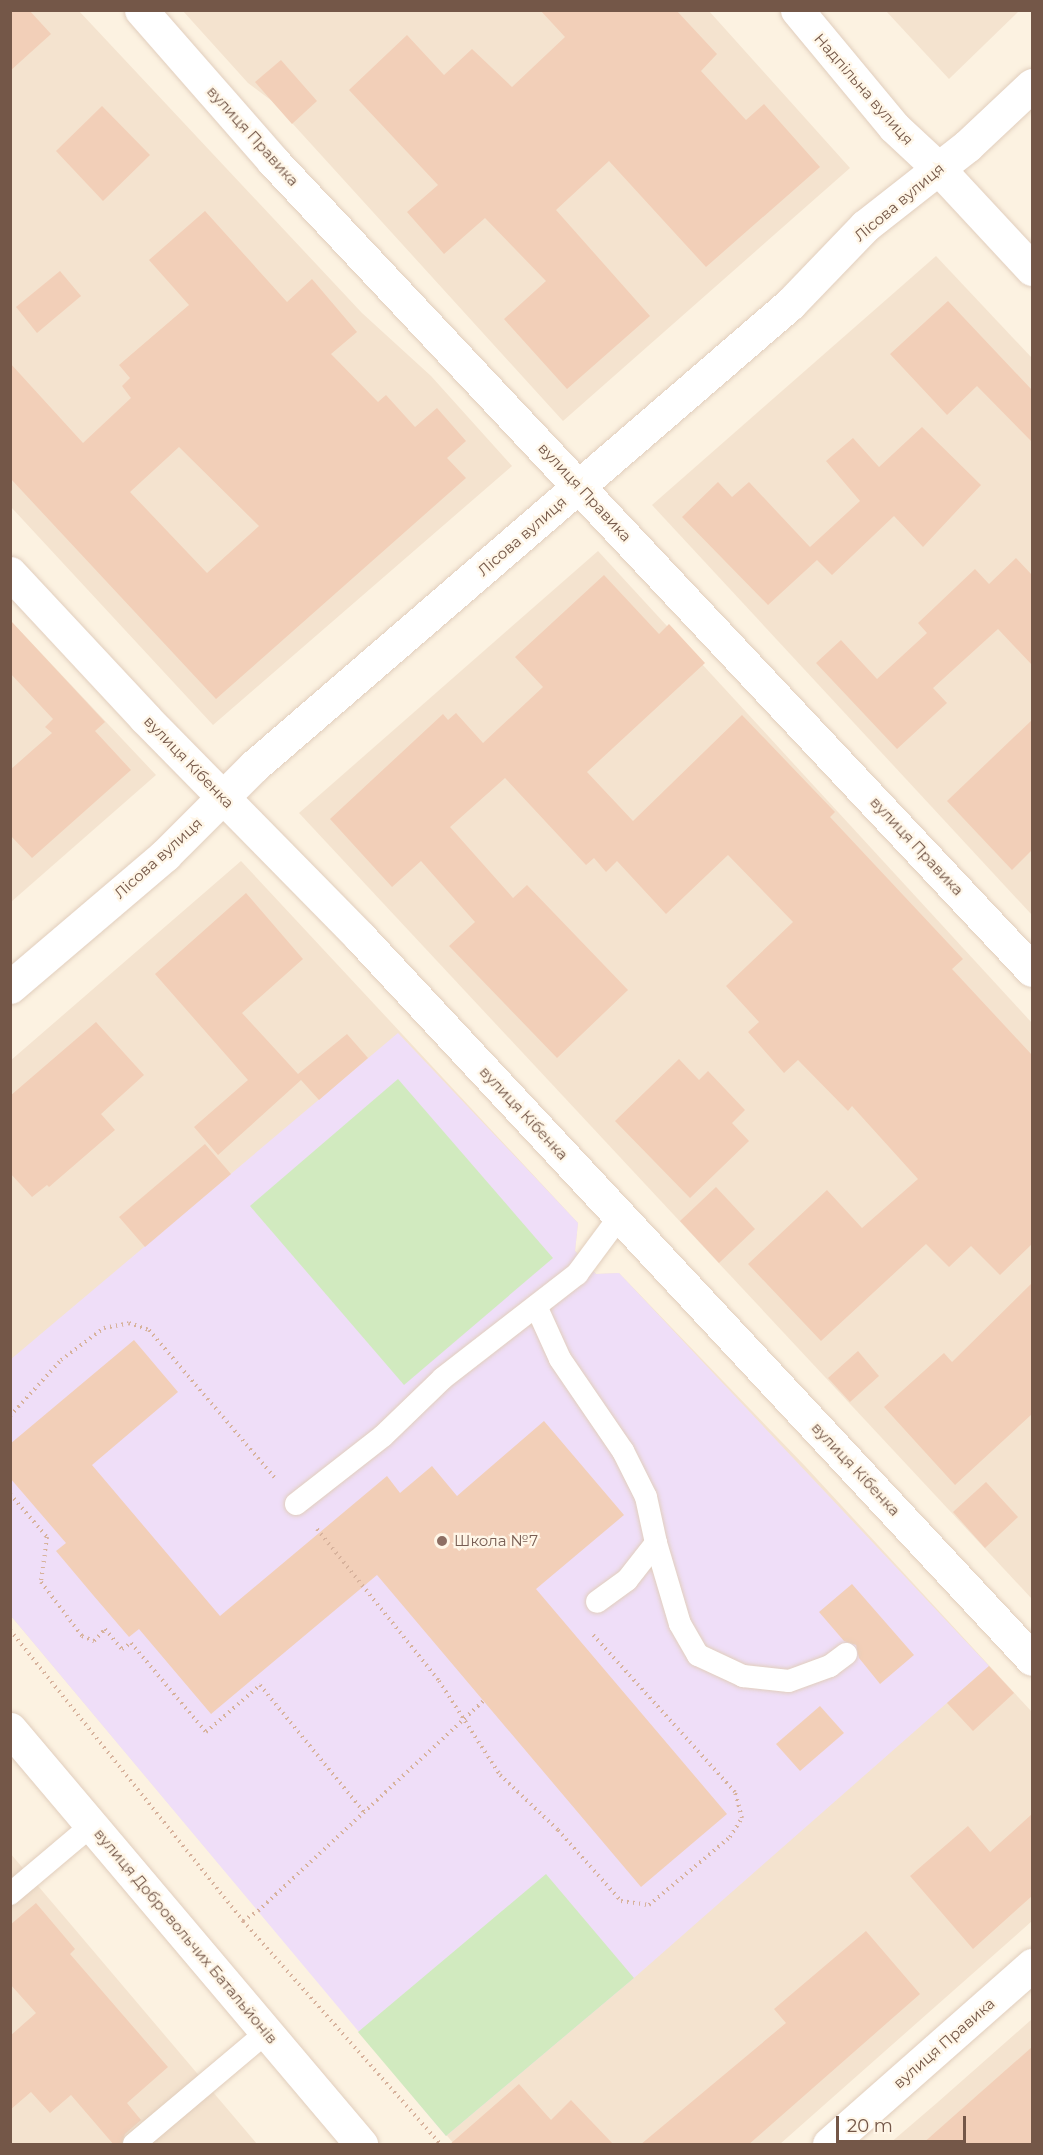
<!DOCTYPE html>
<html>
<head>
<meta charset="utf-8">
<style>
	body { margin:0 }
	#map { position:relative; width:1043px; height:2155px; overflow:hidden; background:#fcf2e1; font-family:Montserrat,sans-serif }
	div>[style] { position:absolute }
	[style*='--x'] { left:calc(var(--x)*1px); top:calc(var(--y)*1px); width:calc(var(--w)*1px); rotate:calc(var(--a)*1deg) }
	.residential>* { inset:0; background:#f4e3cf }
	.education>* { inset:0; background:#efdef8 }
	.green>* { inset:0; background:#d1eabf }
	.building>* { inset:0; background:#f2cfb8 }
	.path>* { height:4px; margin-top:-2px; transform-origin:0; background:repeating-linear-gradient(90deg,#d7b29c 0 1.5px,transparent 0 6px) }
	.roads { filter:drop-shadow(0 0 2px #e1cebd) drop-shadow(0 0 2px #e1cebd) }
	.lane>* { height:22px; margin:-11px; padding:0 11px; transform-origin:11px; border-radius:11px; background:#fff }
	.street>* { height:33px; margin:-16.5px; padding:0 16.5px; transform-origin:16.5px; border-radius:16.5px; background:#fff }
	.dots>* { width:16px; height:16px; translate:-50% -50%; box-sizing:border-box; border:3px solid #fff6e7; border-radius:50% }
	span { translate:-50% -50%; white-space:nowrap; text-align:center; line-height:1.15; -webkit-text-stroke:4.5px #fff6e7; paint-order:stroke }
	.street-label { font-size:15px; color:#745748 }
	.education-label { font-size:15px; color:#785e54 }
	.left { translate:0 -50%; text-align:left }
	.frame { position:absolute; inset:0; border:12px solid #745748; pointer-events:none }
	.scale { position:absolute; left:836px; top:2116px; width:130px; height:27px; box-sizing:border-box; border:3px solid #745748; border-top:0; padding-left:8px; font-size:18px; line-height:21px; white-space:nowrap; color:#745748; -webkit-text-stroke:4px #fff6e7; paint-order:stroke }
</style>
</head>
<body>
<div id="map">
	<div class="residential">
		<i style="clip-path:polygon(11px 11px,79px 11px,362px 313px,431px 376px,512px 466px,213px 725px,11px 507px)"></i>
		<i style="clip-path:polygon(183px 11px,709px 11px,850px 168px,563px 421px,272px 101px,248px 83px)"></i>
		<i style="clip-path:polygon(886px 11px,1019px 11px,949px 79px)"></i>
		<i style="clip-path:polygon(936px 256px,1032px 358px,1032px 915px,652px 505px)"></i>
		<i style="clip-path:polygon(598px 551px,1032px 1023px,1032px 1599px,299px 813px)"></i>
		<i style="clip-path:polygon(10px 620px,156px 775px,11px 902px,10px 902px)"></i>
		<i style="clip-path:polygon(241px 861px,578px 1223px,575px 1251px,596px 1274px,619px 1273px,805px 1466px,1032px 1712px,1032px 1921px,780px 2144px,454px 2144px,11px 1616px,10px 1061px)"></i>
		<i style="clip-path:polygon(10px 1853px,73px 1927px,257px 2144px,11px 2144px)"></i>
		<i style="clip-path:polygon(1032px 2019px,1032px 2144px,889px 2144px,938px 2102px)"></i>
	</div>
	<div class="education">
		<i style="clip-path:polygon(398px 1033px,578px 1223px,575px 1251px,596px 1274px,619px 1273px,989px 1666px,634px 1978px,446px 2136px,11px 1616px,10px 1360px)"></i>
	</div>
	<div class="green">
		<i style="clip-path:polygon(398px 1079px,553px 1258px,404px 1385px,250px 1206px)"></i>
		<i style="clip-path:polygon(546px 1874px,634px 1978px,446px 2136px,358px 2032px)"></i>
	</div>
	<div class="building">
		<i style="clip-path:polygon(10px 10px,29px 10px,51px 34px,10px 71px)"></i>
		<i style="clip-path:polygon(540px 10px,676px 10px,717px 54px,701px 71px,746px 120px,764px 104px,820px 167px,706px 267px,609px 161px,556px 210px,650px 316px,567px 389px,504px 319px,546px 281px,485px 218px,444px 254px,407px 212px,438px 185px,349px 90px,407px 35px,444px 75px,472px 49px,512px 87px,565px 37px)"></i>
		<i style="clip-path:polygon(281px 60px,317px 101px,292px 124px,255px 82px)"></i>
		<i style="clip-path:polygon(102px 106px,150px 155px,103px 201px,56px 151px)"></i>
		<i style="clip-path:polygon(evenodd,205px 211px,287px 302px,312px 279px,357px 332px,331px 354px,378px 402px,386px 395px,415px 427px,437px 408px,466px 441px,447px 458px,466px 478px,216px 699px,10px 478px,10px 363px,83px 443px,131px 398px,122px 386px,130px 378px,119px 365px,189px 305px,149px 260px,205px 211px,179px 447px,259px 526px,207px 573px,130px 492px,179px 447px)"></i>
		<i style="clip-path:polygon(60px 271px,81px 296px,37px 333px,16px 307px)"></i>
		<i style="clip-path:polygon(948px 301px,1032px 390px,1032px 442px,977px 386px,947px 415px,890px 354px)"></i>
		<i style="clip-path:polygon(922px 427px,981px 485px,923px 547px,894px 516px,832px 575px,817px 560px,768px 605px,682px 517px,718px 482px,732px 497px,749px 482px,810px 547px,860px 501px,826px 461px,853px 438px,879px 467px)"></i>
		<i style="clip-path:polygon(1016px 558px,1032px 575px,1032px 665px,998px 629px,933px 688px,947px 703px,897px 749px,816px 663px,841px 640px,877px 679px,927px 633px,918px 623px,975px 569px,989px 584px)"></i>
		<i style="clip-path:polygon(604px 575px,659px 634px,669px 624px,705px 663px,587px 772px,633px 821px,742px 715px,835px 812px,830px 817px,963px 959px,952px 969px,1032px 1055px,1032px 1244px,1000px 1275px,971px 1246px,949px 1267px,926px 1244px,821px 1341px,748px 1264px,827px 1190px,862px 1228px,918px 1179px,852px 1106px,848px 1111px,798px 1060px,784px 1073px,748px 1032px,759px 1022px,726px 986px,793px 922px,728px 855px,666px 914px,617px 861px,606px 872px,594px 858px,586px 865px,505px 778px,450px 827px,513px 898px,527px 885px,628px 990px,557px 1058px,449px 946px,475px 922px,421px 861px,392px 887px,330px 819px,443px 714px,448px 720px,456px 713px,483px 743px,543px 687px,515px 657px)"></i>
		<i style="clip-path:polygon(10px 620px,105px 722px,95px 731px,131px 770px,32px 858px,10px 835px,10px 770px,52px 733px,45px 727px,53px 719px,10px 673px)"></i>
		<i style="clip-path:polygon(1032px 720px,1032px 850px,1012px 870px,947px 801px)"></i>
		<i style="clip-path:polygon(246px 893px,303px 959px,242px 1013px,298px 1074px,347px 1034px,368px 1058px,319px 1100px,301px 1080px,218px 1155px,194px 1127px,248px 1080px,155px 974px)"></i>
		<i style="clip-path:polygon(96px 1022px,144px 1075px,101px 1114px,115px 1130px,49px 1187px,47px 1185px,32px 1197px,10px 1173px,10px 1096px)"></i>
		<i style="clip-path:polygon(679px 1059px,699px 1080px,708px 1071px,745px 1110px,732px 1123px,749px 1141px,690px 1198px,615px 1121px)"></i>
		<i style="clip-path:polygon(205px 1144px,231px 1174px,145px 1247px,119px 1217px)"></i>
		<i style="clip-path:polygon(716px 1187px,755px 1229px,719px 1263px,680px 1221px)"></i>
		<i style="clip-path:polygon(1032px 1283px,1032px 1414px,955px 1485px,884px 1407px,944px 1353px,952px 1362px)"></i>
		<i style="clip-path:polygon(134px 1340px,178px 1392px,92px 1465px,220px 1616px,387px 1476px,400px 1493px,432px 1466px,457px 1496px,544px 1421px,624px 1515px,536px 1589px,727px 1814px,641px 1887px,377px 1575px,211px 1714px,139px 1629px,129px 1637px,93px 1595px,56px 1551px,66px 1543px,10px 1478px,10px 1444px)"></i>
		<i style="clip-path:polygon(858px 1351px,879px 1376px,850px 1402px,828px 1378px)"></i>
		<i style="clip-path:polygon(986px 1482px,1018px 1517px,985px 1548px,953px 1512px)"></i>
		<i style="clip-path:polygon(852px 1584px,914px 1655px,880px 1684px,859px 1658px,856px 1645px,844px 1641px,819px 1612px)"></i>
		<i style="clip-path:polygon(989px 1666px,1014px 1693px,973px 1731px,947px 1703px)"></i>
		<i style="clip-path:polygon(820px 1706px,844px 1733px,800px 1771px,776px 1744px)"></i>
		<i style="clip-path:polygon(1032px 1814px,1032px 1896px,973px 1949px,910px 1876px,968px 1826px,990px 1852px)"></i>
		<i style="clip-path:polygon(36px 1903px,75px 1949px,70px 1954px,168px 2067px,127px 2103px,141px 2120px,125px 2134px,121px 2145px,114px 2145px,71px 2095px,50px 2113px,31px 2092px,10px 2110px,10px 2036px,36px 2013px,10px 1984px,10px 1925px)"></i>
		<i style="clip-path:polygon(866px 1931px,920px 1994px,748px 2145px,640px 2145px,786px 2023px,774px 2009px)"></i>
		<i style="clip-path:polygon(1032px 2047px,1032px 2145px,921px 2145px)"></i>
		<i style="clip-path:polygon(519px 2084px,551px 2120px,571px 2100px,614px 2145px,449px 2145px)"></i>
	</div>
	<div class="path">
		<i style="--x:10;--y:1416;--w:76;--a:-47.7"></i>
		<i style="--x:61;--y:1360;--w:54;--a:-36.7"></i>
		<i style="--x:104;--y:1328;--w:25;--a:-11"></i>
		<i style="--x:129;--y:1323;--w:21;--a:19"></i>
		<i style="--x:149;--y:1330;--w:196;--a:49.6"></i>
		<i style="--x:10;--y:1494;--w:57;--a:49.3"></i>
		<i style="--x:47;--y:1537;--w:45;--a:97.6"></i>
		<i style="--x:41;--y:1582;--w:68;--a:52.8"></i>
		<i style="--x:82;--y:1636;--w:13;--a:23"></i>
		<i style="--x:94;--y:1641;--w:16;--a:-47"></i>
		<i style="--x:105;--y:1629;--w:26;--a:50"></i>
		<i style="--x:122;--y:1649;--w:11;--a:-34"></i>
		<i style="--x:131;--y:1643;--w:116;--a:49.9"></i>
		<i style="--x:206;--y:1732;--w:72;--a:-41"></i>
		<i style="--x:260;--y:1685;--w:164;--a:50.7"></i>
		<i style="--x:317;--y:1529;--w:195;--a:51.2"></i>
		<i style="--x:439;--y:1681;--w:112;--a:57"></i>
		<i style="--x:500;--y:1775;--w:80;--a:43.5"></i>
		<i style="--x:558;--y:1830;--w:95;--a:48.4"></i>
		<i style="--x:621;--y:1901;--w:28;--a:8"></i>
		<i style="--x:649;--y:1905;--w:106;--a:-40"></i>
		<i style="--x:730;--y:1837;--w:22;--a:-58"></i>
		<i style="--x:742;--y:1818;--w:27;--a:-105"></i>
		<i style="--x:735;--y:1792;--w:212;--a:-132.1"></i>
		<i style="--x:10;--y:1630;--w:373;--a:51.3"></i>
		<i style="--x:243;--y:1921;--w:298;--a:48.5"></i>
		<i style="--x:243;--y:1921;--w:18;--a:-34"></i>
		<i style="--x:258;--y:1911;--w:308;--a:-43"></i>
	</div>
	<div class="roads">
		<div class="lane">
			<i style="--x:536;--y:1306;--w:58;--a:65.6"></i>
			<i style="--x:560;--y:1359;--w:112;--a:55.6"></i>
			<i style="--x:623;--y:1451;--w:51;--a:63.4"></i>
			<i style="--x:646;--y:1497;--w:47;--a:77.7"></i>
			<i style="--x:656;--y:1543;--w:47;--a:128.1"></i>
			<i style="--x:627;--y:1580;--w:37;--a:144"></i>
			<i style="--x:296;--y:1504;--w:110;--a:-38"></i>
			<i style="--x:383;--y:1436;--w:83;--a:-44"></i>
			<i style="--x:443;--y:1378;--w:170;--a:-37.8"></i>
			<i style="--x:577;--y:1274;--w:72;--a:-53.4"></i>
			<i style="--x:656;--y:1543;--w:84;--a:73.5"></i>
			<i style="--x:680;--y:1624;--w:36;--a:60"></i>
			<i style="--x:698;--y:1655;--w:50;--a:25"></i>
			<i style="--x:743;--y:1676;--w:46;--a:6.2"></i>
			<i style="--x:789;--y:1681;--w:44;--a:-20.1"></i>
			<i style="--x:830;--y:1666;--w:20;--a:-37"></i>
			<i style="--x:10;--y:1894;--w:107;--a:-40.1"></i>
			<i style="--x:134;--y:2144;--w:174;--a:-40.1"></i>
		</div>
		<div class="street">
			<i style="--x:141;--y:10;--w:201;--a:48.8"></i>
			<i style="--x:273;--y:161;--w:1109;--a:46.83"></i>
			<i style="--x:797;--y:10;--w:152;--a:50.3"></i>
			<i style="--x:894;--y:127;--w:60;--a:43"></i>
			<i style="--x:938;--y:168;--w:138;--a:47.1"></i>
			<i style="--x:10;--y:573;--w:198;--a:47"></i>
			<i style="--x:145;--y:718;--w:307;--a:45.5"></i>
			<i style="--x:360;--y:937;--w:986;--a:47.05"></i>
			<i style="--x:10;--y:987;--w:204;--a:-40.4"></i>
			<i style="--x:165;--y:855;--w:126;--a:-45"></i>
			<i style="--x:254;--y:766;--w:708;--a:-40.76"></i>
			<i style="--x:790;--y:304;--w:108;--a:-46.1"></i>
			<i style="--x:865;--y:226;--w:130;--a:-38.1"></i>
			<i style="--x:967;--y:146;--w:89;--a:-43.2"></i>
			<i style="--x:10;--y:1729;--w:544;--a:49.78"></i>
			<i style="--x:829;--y:2144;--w:271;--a:-41.4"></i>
		</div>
	</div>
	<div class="dots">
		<i style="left:442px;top:1541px;background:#8d6e63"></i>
	</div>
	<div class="street-label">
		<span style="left:864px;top:89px;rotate:49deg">Надпільна вулиця</span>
		<span style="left:253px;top:136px;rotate:48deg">вулиця Правика</span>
		<span style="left:899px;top:202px;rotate:-40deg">Лісова вулиця</span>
		<span style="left:585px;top:492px;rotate:47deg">вулиця Правика</span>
		<span style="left:522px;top:536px;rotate:-41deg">Лісова вулиця</span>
		<span style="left:189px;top:762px;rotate:46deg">вулиця Кібенка</span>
		<span style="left:917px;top:846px;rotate:47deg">вулиця Правика</span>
		<span style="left:158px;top:858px;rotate:-42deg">Лісова вулиця</span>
		<span style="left:524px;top:1113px;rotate:47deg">вулиця Кібенка</span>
		<span style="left:856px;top:1469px;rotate:47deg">вулиця Кібенка</span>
		<span style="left:186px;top:1936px;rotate:50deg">вулиця Добровольчих Батальйонів</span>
		<span style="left:944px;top:2043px;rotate:-41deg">вулиця Правика</span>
	</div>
	<div class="education-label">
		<span class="left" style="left:454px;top:1541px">Школа №7</span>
	</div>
	<div class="frame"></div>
	<div class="scale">20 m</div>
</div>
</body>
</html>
